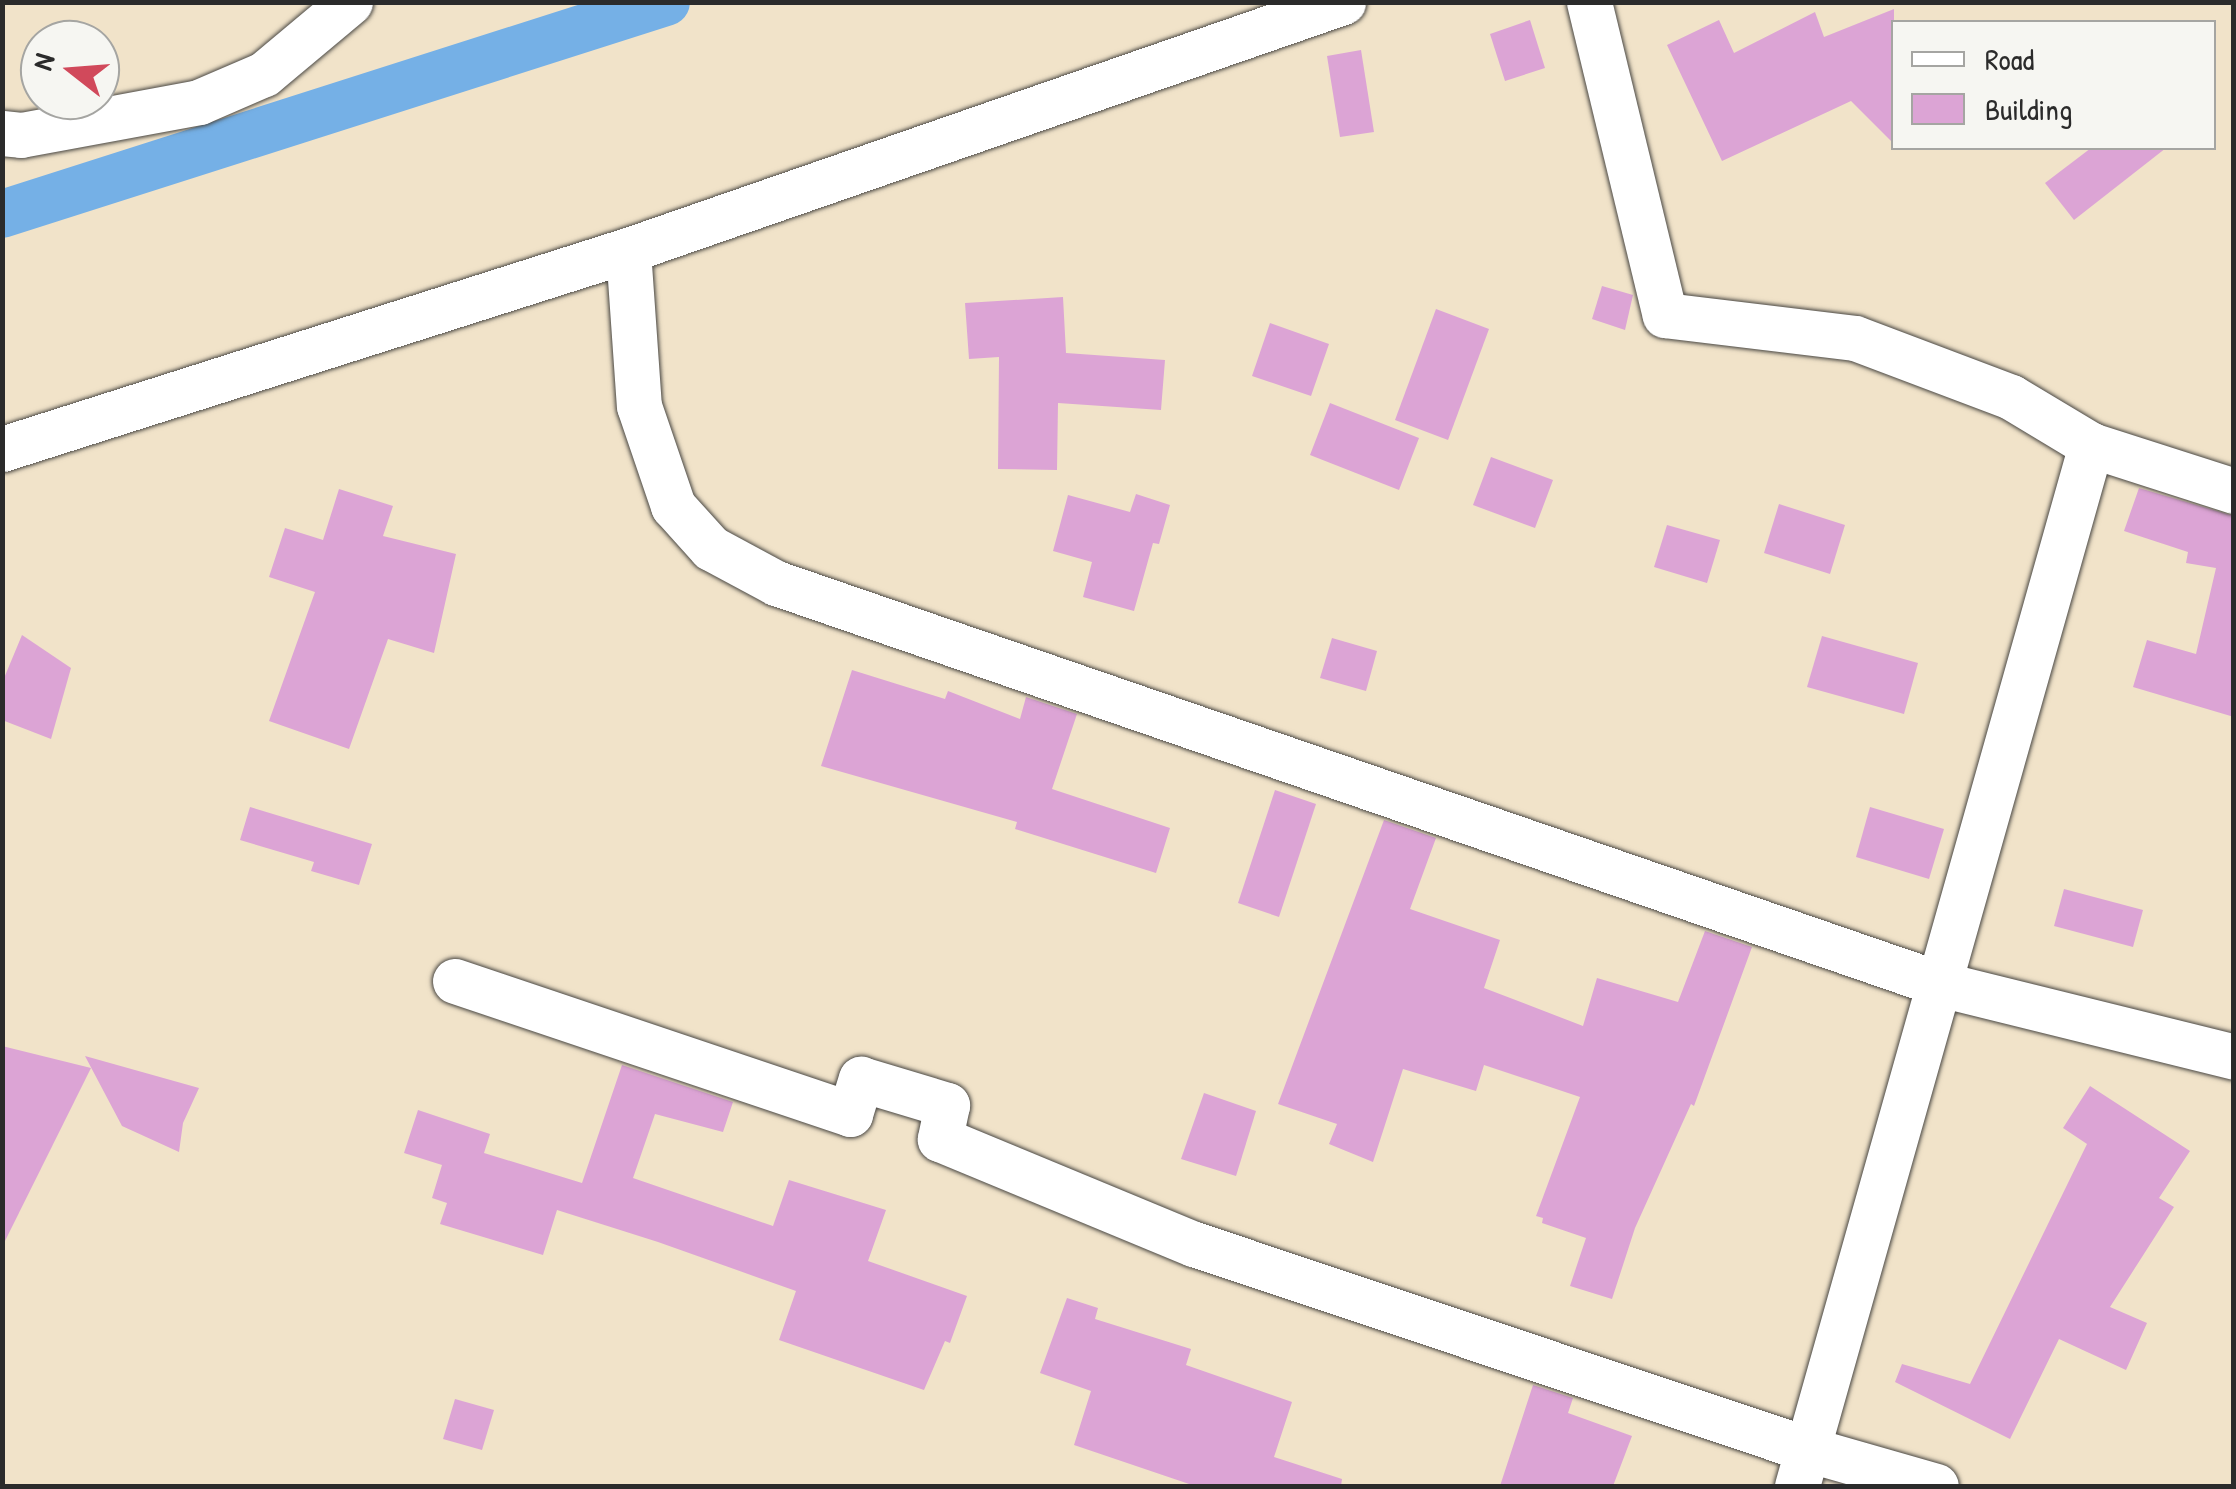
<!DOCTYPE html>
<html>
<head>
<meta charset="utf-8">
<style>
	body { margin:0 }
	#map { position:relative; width:2236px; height:1489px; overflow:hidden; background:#f1e3c9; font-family:"Patrick Hand",sans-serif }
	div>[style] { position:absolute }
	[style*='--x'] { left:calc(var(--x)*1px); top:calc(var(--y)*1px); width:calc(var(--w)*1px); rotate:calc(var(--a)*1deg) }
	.canal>* { height:48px; margin:-24px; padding:0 24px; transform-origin:24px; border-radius:24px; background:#75b0e6 }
	.building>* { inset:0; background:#dca4d5 }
	.roads { filter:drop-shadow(0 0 2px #494743) drop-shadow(0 0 2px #494743) }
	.street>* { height:45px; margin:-22.5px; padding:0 22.5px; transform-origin:22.5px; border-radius:22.5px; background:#fff }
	span { translate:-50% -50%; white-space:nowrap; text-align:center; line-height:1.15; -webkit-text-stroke:10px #f6f6f2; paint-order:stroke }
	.frame { position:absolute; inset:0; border:5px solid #2b2b2b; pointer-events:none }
	.legend { position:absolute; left:1891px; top:20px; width:325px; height:130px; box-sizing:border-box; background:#f6f6f2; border:2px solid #a5a5a2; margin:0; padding:12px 18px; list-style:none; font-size:30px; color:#2b2b2b }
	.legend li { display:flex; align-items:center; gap:20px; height:50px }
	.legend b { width:50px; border:2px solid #a5a5a2 }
	.north { position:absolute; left:20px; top:20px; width:100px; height:100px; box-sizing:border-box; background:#f6f6f2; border:2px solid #a5a5a2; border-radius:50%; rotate:287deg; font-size:28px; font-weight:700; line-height:40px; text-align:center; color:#2b2b2b }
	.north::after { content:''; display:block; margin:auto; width:35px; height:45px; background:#d1495b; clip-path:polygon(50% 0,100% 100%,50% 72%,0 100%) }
</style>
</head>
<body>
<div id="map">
	<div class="canal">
		<i style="--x:2;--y:214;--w:697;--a:-17.71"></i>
	</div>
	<div class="building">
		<i style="clip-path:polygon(1894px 9px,1894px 144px,1851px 101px,1722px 161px,1667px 45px,1719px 20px,1734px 53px,1815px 12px,1824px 37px)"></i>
		<i style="clip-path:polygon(1530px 20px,1545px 68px,1505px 81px,1490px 34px)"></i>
		<i style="clip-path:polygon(1361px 50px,1374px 132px,1340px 137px,1327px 56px)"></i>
		<i style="clip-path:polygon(2091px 148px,2166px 148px,2074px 220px,2045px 183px)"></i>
		<i style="clip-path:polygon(1602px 286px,1633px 295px,1625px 330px,1592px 319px)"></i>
		<i style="clip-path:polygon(1063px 297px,1066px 353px,1165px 360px,1161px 410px,1058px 403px,1057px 470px,998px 469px,999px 357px,969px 359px,965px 303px)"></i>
		<i style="clip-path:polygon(1436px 309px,1489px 329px,1448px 440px,1395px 420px)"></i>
		<i style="clip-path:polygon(1270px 323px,1329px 344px,1311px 396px,1252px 376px)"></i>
		<i style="clip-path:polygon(1330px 403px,1419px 438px,1399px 490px,1310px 455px)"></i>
		<i style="clip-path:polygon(1491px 457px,1553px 480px,1535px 528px,1473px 505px)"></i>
		<i style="clip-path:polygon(2139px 488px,2234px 516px,2234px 717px,2133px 687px,2147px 640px,2196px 654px,2216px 568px,2186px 563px,2188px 552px,2124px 531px)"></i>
		<i style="clip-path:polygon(339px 489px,393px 506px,383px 536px,456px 554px,434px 653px,388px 639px,349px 749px,269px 721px,315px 592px,269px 577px,285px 528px,323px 540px)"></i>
		<i style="clip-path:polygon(1136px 494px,1170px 505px,1159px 544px,1153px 543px,1134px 611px,1083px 597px,1092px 562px,1053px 551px,1068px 495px,1130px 512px)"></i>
		<i style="clip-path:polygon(1779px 504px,1845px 525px,1830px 574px,1764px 553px)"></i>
		<i style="clip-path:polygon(1667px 525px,1720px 540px,1707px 583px,1654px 567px)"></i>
		<i style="clip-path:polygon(22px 635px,71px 668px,51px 739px,2px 720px,2px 683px)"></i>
		<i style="clip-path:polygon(1822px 636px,1918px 663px,1904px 714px,1807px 687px)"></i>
		<i style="clip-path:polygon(1332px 638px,1377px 651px,1366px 691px,1320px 678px)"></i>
		<i style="clip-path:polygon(852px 670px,945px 699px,948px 691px,1020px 719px,1026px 697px,1077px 714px,1052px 789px,1170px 828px,1156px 873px,1015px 829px,1017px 822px,821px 766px)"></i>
		<i style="clip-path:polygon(1275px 790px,1316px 804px,1279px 917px,1238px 903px)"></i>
		<i style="clip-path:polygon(250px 807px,372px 844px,359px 885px,311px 871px,314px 862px,240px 840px)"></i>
		<i style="clip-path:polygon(1870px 807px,1944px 829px,1929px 879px,1856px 857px)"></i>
		<i style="clip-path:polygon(1384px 820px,1436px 838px,1410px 909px,1500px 940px,1484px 988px,1583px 1026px,1597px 978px,1678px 1002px,1705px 931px,1752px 947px,1694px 1106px,1691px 1104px,1635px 1228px,1612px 1299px,1570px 1286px,1586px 1238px,1542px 1223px,1543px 1218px,1536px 1216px,1580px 1097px,1484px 1065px,1476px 1091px,1403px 1069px,1373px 1162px,1329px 1144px,1337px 1124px,1278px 1104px)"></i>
		<i style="clip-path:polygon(2064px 889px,2143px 910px,2133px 947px,2054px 926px)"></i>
		<i style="clip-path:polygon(2px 1046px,91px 1068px,2px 1247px)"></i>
		<i style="clip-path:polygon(85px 1056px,199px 1088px,183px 1123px,179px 1152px,122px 1126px)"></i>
		<i style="clip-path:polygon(622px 1065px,733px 1102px,723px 1132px,655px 1114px,633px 1178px,773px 1226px,789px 1180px,886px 1210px,868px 1261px,967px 1296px,950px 1343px,945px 1341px,924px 1390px,779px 1340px,796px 1291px,658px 1242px,557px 1210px,543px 1255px,440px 1224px,447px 1203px,432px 1198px,442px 1165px,404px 1153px,418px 1110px,490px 1134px,484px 1153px,582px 1183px)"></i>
		<i style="clip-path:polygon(2090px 1086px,2190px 1151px,2159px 1198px,2174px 1207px,2110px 1307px,2147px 1323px,2126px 1370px,2059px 1339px,2010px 1439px,1895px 1382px,1902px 1364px,1970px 1384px,2087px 1144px,2063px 1128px)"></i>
		<i style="clip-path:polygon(1204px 1093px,1256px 1111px,1236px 1176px,1181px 1159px)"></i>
		<i style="clip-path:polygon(1067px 1298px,1098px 1308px,1095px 1319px,1191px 1349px,1186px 1365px,1292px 1402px,1274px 1457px,1342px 1479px,1341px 1486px,1195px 1486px,1074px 1445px,1091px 1391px,1040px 1373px)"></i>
		<i style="clip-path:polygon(1533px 1385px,1573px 1398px,1568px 1413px,1632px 1436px,1613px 1486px,1500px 1486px)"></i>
		<i style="clip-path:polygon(455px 1399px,494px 1410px,482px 1450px,443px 1439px)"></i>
	</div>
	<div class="roads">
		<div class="street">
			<i style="--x:1589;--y:2;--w:322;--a:76.4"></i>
			<i style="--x:1665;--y:315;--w:191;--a:6.9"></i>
			<i style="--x:1855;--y:338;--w:167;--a:20.7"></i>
			<i style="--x:2011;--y:397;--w:93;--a:31"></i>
			<i style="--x:2091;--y:445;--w:150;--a:17.8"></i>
			<i style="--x:2;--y:133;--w:19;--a:6"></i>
			<i style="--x:21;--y:135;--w:181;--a:-10.5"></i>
			<i style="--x:199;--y:102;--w:71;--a:-23.3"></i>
			<i style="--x:264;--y:74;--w:112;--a:-39.9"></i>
			<i style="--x:628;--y:250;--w:156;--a:86"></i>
			<i style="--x:639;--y:406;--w:106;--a:71.2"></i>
			<i style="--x:673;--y:506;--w:57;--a:47.9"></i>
			<i style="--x:711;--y:548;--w:74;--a:28.3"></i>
			<i style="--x:776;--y:583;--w:1231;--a:19.01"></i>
			<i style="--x:1940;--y:984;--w:303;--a:13.9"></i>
			<i style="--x:2;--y:449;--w:657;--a:-17.64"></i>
			<i style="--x:628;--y:250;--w:757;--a:-19.13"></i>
			<i style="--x:455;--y:981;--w:417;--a:18.6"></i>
			<i style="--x:850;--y:1114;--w:37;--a:-73"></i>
			<i style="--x:861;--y:1079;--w:90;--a:16.8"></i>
			<i style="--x:947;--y:1105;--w:35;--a:102"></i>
			<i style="--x:940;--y:1139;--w:275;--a:22.5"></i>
			<i style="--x:1194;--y:1244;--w:646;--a:18.49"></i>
			<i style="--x:1807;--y:1449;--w:134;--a:16"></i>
			<i style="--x:1797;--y:1486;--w:1082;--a:-74.23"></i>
		</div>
	</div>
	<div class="frame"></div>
	<ul class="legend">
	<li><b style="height:12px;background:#fff"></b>Road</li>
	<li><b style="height:28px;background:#dca4d5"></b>Building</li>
	</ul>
	<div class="north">N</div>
</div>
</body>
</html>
